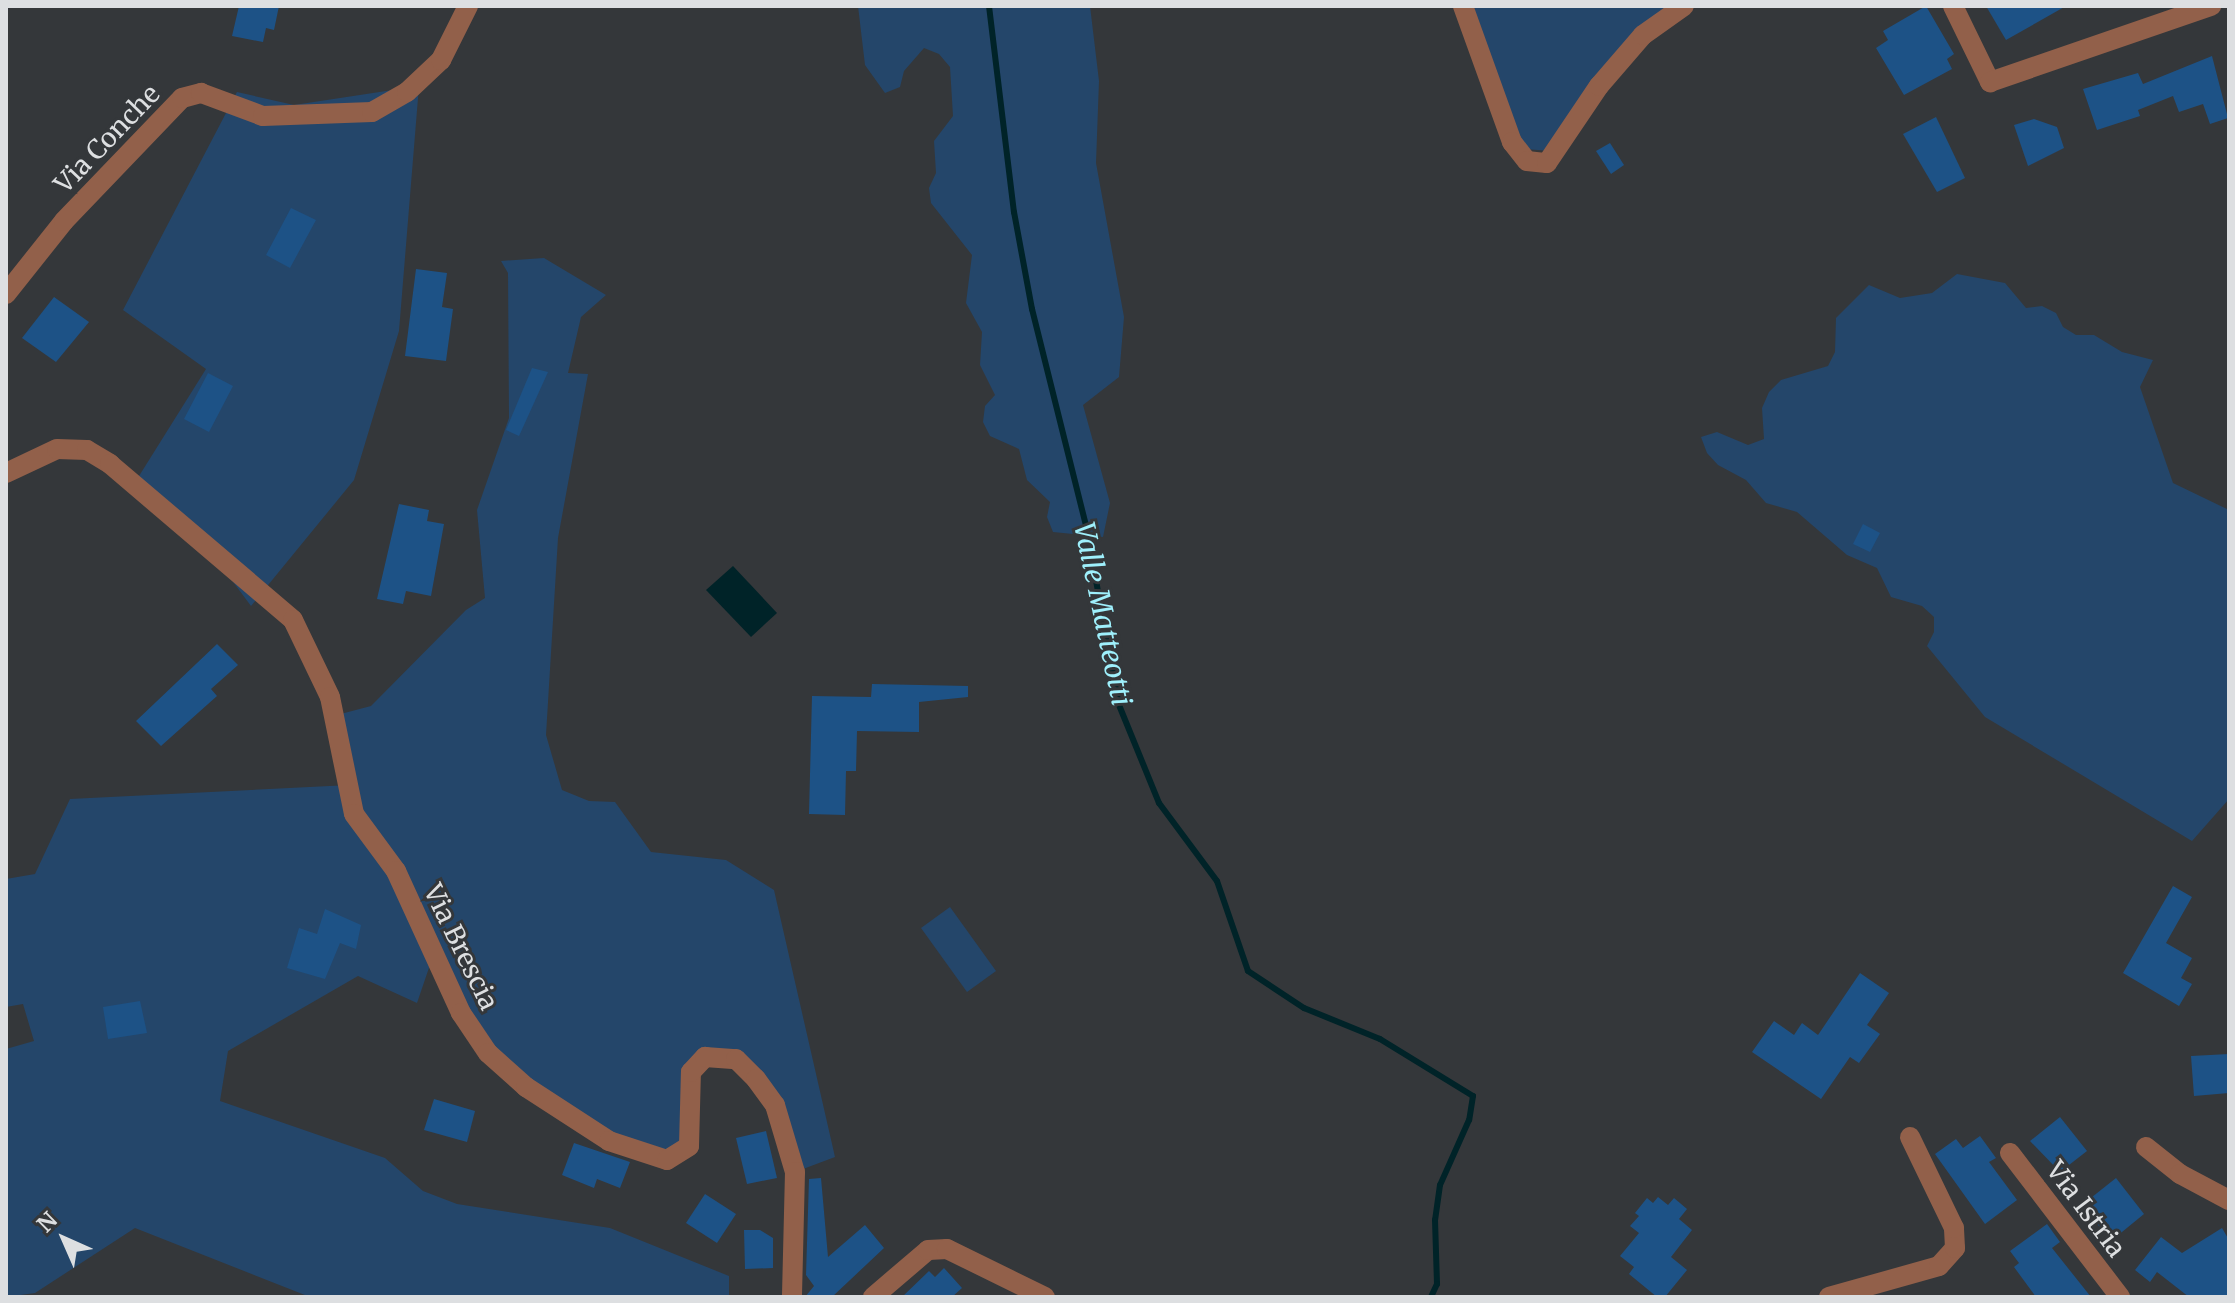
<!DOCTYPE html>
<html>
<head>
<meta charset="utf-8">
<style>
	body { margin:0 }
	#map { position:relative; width:2235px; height:1303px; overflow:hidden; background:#34373a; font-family:Merriweather,serif }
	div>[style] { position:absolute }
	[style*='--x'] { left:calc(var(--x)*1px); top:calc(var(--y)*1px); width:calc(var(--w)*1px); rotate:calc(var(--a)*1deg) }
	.green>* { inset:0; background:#24466a }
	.water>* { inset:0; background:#002328 }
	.stream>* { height:6px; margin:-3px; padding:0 3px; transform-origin:3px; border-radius:3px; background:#002328 }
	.building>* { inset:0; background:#1d5286 }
	.minor>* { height:20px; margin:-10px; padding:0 10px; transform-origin:10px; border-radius:10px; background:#92604a }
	span { translate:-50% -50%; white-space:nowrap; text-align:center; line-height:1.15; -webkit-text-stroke:6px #34373a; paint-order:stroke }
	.street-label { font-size:26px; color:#dddfe1 }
	.water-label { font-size:28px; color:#9ff0fc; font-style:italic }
	.frame { position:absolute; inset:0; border:8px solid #dddfe1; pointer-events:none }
	.north { position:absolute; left:24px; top:1199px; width:80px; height:80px; -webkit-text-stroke:6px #34373a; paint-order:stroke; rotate:315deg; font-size:22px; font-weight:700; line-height:32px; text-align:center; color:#dddfe1 }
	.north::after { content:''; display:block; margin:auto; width:28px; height:36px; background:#dddfe1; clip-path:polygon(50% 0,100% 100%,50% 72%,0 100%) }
</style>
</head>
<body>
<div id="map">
	<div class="green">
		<i style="clip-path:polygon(858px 6px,1090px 6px,1099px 81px,1096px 163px,1124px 317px,1119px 377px,1083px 405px,1110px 503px,1103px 537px,1053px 532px,1047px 517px,1050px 502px,1027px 480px,1019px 449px,990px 436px,983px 422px,985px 406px,995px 395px,980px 365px,982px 332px,966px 303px,972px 255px,931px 203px,929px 188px,936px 173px,934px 141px,953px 116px,950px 67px,939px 54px,924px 48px,904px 71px,900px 87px,885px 93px,865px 65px)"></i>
		<i style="clip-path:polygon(1460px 6px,1682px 6px,1551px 151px,1525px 149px)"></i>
		<i style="clip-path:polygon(419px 86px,399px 331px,354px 480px,251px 606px,213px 555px,134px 484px,206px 369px,123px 310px,237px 92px,294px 105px)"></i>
		<i style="clip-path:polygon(544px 258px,606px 295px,581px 317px,568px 373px,588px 374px,558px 538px,546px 735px,562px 790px,589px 801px,615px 802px,651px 852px,726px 860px,774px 890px,835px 1157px,795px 1172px,756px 1079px,705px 1057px,679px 1155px,609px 1141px,488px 1053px,433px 956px,417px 1003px,358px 976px,228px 1051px,220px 1101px,385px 1158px,423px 1191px,457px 1204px,610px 1228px,729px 1276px,729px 1297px,310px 1297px,135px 1228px,35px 1293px,6px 1297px,6px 1049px,34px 1041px,23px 1004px,6px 1007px,6px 879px,35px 874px,70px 799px,350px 785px,333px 716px,371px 706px,466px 610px,485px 598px,477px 510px,509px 418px,508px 273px,501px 261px)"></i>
		<i style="clip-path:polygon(1957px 274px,2005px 283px,2026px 308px,2042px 306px,2056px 313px,2063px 327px,2076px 335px,2094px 335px,2122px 352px,2153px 360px,2140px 387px,2173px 483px,2229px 510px,2229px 799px,2192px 841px,1985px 717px,1927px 646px,1934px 632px,1934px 617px,1922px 606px,1891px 597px,1877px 568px,1847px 555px,1797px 512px,1766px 503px,1746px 480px,1718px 465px,1707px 453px,1701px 437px,1717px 432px,1748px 445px,1764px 439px,1762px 408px,1769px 392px,1781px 380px,1828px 366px,1835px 352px,1836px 318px,1869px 285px,1900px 298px,1932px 293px)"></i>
		<i style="clip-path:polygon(950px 907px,996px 971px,967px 992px,921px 928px)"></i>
	</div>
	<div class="water">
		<i style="clip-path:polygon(733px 566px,777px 613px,751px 637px,706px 590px)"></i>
	</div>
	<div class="stream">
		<i style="--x:989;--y:6;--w:208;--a:83.1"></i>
		<i style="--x:1014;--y:212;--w:99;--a:79.5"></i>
		<i style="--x:1032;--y:309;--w:224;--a:76"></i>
		<i style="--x:1086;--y:526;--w:182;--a:79.6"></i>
		<i style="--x:1119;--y:705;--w:106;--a:67.8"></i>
		<i style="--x:1159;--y:803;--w:97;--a:53.4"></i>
		<i style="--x:1217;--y:881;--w:95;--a:71"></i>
		<i style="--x:1248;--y:971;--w:67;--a:33.5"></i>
		<i style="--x:1304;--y:1008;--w:82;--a:22.2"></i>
		<i style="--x:1380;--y:1039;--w:109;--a:31.5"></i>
		<i style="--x:1473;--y:1096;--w:24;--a:99"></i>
		<i style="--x:1469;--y:1120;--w:71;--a:114"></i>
		<i style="--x:1440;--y:1185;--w:35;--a:98"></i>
		<i style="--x:1435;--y:1220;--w:64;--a:88.2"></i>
		<i style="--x:1437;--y:1284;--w:14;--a:115"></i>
	</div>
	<div class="building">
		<i style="clip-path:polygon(239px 6px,279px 6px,274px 30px,266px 28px,263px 42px,232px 36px)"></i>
		<i style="clip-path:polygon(1926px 6px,1954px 54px,1947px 59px,1952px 69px,1904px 95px,1876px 48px,1888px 40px,1883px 31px)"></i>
		<i style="clip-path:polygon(1986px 6px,2066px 6px,2006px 40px)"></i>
		<i style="clip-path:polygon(2212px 56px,2228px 118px,2210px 124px,2203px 104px,2179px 112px,2173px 96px,2138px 110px,2140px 116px,2097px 130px,2083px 89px,2138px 73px,2143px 84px)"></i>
		<i style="clip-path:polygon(1936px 117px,1965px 178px,1937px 192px,1903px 134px)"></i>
		<i style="clip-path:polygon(2034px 119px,2057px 127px,2064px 148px,2028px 166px,2014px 125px)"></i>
		<i style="clip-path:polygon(1610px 143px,1624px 165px,1611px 174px,1596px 151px)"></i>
		<i style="clip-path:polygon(291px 208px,316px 220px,290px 268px,266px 255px)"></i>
		<i style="clip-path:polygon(416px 269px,447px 273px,442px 307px,453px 309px,446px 361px,405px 356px)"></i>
		<i style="clip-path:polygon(54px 297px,89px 322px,56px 362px,22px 338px)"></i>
		<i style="clip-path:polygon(532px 368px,548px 372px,519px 436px,506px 430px)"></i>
		<i style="clip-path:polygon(208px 373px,233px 386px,209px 432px,184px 419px)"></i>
		<i style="clip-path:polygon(399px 504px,429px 510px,427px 521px,444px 524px,431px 596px,406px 591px,403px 604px,377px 599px)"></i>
		<i style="clip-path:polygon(1863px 524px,1880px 533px,1870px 552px,1853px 544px)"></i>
		<i style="clip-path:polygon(217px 644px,238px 665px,211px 689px,217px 696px,161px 746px,136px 721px)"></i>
		<i style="clip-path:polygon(872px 684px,968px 686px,968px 697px,919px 702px,919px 732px,857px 731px,856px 771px,846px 771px,845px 815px,809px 814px,812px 696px,871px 697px)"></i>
		<i style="clip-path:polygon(2173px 886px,2192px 897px,2166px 943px,2192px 958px,2181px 978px,2192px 984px,2179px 1006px,2123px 973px)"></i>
		<i style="clip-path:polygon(325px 909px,361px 925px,356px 949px,340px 943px,325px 979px,287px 968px,299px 928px,317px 934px)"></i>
		<i style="clip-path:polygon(1860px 973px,1889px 993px,1867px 1025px,1880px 1034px,1859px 1063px,1850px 1057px,1821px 1099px,1752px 1052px,1774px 1021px,1794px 1035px,1802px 1023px,1818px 1035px)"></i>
		<i style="clip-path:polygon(140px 1001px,147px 1033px,108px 1039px,103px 1007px)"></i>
		<i style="clip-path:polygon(2229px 1054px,2229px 1093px,2194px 1096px,2191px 1056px)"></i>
		<i style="clip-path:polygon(434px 1099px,475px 1111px,467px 1142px,424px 1130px)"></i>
		<i style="clip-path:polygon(2060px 1117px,2087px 1151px,2060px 1172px,2030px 1141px)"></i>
		<i style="clip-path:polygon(766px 1131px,777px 1178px,747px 1184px,736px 1138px)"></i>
		<i style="clip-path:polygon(1980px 1136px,1996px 1158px,1989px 1162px,2017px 1200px,1985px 1224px,1935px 1154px,1956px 1139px,1963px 1148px)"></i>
		<i style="clip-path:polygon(574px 1143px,630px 1162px,620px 1188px,597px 1179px,594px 1188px,562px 1175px)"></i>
		<i style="clip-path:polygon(821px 1178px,828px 1257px,865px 1225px,884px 1248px,832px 1297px,805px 1297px,814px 1286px,806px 1275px,809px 1179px)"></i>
		<i style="clip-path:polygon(2116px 1178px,2144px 1214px,2111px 1241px,2082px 1205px)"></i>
		<i style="clip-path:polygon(705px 1194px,736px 1214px,717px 1243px,686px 1223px)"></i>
		<i style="clip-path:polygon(1658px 1197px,1668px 1205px,1674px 1198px,1687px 1209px,1679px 1219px,1692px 1230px,1671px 1257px,1687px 1270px,1665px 1297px,1657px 1297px,1629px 1274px,1634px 1267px,1620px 1256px,1639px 1233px,1630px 1226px,1639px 1216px,1635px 1213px,1647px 1198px,1653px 1203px)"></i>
		<i style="clip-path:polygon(2047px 1224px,2060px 1242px,2052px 1248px,2091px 1297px,2036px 1297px,2014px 1267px,2019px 1263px,2010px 1251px)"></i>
		<i style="clip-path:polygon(2222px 1228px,2229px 1240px,2229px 1297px,2189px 1297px,2157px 1272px,2150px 1282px,2135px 1270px,2161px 1237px,2182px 1253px)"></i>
		<i style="clip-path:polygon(744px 1230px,760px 1230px,773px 1238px,773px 1268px,745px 1269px)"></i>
		<i style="clip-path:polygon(944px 1268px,962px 1288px,952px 1297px,902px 1297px,929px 1271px,935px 1277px)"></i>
	</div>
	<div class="minor">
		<i style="--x:1463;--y:6;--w:145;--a:70.2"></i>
		<i style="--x:1512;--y:142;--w:24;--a:52"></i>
		<i style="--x:1527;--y:161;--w:20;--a:6"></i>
		<i style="--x:1547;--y:163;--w:93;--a:-56"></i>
		<i style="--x:1599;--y:86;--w:67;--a:-49.2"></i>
		<i style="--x:1643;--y:35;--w:50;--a:-35.3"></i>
		<i style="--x:1953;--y:6;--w:85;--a:64"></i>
		<i style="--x:1990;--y:82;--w:234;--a:-19"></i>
		<i style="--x:6;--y:294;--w:93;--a:-51.5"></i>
		<i style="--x:64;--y:221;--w:170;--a:-46.2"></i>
		<i style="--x:182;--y:98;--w:20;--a:-15"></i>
		<i style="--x:201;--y:93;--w:66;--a:20.4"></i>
		<i style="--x:263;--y:116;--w:109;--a:-2.1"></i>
		<i style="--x:372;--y:112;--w:40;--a:-29.7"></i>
		<i style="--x:407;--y:92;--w:47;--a:-43.3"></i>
		<i style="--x:441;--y:60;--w:60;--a:-63.4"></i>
		<i style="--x:6;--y:473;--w:56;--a:-25.2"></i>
		<i style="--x:57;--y:449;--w:30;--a:2"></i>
		<i style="--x:87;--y:450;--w:27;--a:31"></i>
		<i style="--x:110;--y:464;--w:240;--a:40.4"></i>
		<i style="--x:293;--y:620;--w:85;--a:64.3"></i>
		<i style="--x:330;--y:697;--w:119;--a:78.4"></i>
		<i style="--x:354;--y:814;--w:71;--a:53.6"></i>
		<i style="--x:396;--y:871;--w:156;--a:65.4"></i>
		<i style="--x:461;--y:1013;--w:48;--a:56"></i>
		<i style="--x:488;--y:1053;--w:51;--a:41.8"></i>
		<i style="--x:526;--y:1087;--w:99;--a:33"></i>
		<i style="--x:609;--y:1141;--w:61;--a:18.1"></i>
		<i style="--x:667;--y:1160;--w:26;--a:-32"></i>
		<i style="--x:689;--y:1146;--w:74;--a:-88.5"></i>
		<i style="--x:691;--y:1072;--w:21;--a:-47"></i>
		<i style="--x:705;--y:1057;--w:31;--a:4"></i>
		<i style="--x:736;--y:1059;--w:28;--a:45"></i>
		<i style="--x:756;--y:1079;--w:32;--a:54"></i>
		<i style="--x:775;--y:1105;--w:70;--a:73.4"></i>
		<i style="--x:795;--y:1172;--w:125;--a:91.4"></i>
		<i style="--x:2146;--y:1147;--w:43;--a:38.5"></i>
		<i style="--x:2180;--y:1174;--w:55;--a:28"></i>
		<i style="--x:2010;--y:1153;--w:181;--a:52.6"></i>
		<i style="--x:873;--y:1297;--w:72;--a:-40.5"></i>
		<i style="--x:928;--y:1250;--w:19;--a:-3"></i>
		<i style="--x:947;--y:1249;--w:109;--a:26.1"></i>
		<i style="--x:1829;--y:1297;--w:114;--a:-15.7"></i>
		<i style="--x:1939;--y:1266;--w:24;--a:-48"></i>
		<i style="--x:1955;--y:1248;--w:20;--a:-93"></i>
		<i style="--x:1954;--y:1228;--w:101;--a:-115.8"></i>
	</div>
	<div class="street-label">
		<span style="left:107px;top:139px;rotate:-46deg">Via Conche</span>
		<span style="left:461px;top:947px;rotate:64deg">Via Brescia</span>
		<span style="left:2086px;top:1209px;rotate:53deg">Via Istria</span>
	</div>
	<div class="water-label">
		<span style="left:1103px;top:614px;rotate:78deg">Valle Matteotti</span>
	</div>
	<div class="frame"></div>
	<div class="north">N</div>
</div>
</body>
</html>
